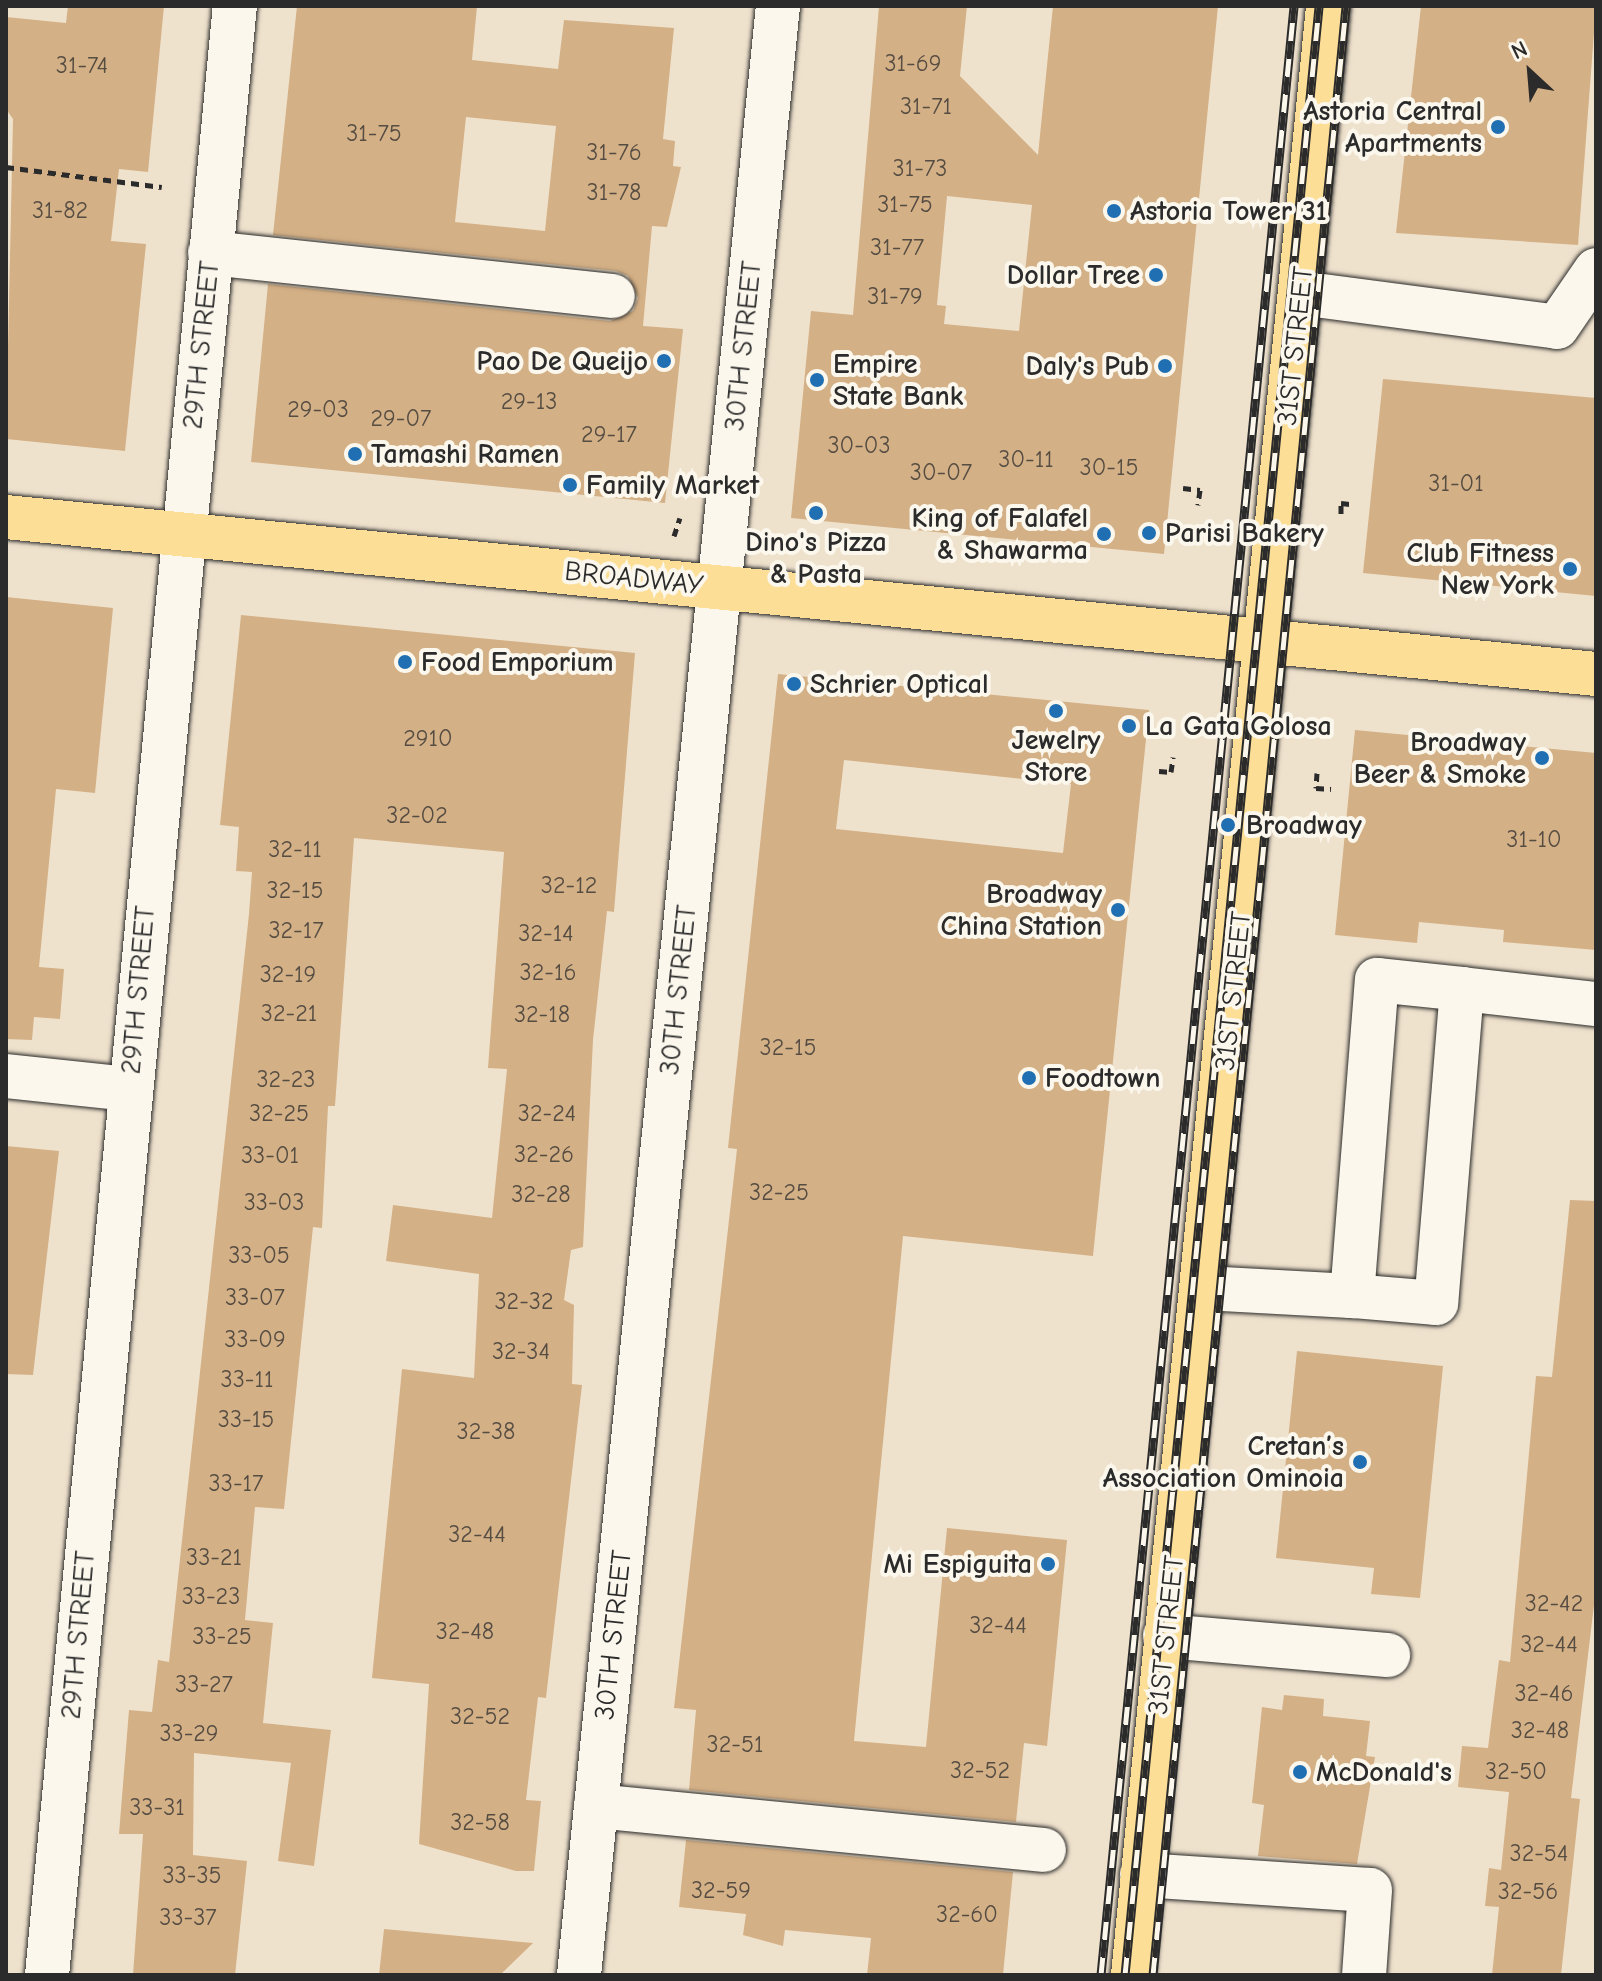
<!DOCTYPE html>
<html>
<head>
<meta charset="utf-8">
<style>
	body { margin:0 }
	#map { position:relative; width:1602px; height:1981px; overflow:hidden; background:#efe2cd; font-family:"Comic Neue",sans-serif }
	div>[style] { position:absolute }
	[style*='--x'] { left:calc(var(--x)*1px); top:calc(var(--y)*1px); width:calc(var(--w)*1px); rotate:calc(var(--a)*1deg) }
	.building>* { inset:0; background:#d4b086 }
	.path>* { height:5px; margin-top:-2.5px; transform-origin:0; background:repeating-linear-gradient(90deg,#2b2b2b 0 8px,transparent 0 14px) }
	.roads { filter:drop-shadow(0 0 2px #2b2b2b) drop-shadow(0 0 2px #2b2b2b) }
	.minor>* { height:44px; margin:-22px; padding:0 22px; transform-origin:22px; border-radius:22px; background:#fbf7ec }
	.major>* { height:44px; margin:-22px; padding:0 22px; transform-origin:22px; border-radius:22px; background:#fcde96 }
	.rail>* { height:9px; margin-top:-4.5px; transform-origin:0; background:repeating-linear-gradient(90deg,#fbf7ec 0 18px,#2b2b2b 0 36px); box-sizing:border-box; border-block:2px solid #2b2b2b }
	.dots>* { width:22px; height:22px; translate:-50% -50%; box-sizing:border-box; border:4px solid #fbf7ec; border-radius:50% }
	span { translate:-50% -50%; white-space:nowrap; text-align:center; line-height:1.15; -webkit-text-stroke:8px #fbf7ec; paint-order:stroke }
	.number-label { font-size:24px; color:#554c42 }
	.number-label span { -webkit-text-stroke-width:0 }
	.poi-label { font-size:28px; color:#2b2b2b; font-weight:700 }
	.right { translate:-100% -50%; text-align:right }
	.left { translate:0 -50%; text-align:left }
	.street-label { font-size:28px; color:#2b2b2b }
	.frame { position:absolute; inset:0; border:8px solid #2b2b2b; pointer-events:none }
	.north { position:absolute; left:1490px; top:32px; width:80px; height:80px; -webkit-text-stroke:6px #fbf7ec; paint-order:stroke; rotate:334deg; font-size:22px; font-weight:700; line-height:32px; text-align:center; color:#2b2b2b }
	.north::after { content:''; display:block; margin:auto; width:28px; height:36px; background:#2b2b2b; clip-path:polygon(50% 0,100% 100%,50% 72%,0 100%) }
</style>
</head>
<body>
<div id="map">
	<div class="building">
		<i style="clip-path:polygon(68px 6px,164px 6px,148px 172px,119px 169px,111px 241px,146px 244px,125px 451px,6px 439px,13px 119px,6px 109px,6px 17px,66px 23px)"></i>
		<i style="clip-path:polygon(evenodd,297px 6px,477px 6px,472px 60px,558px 69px,564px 20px,674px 28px,663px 139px,675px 141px,673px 166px,681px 167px,667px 227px,652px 226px,643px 326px,683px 329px,665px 503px,251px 462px,268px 284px,610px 321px,633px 311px,638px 298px,628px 276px,616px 271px,273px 235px,297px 6px,466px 117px,556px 126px,545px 231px,455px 222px,466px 117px)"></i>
		<i style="clip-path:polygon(evenodd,879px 6px,967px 6px,960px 76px,1038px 155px,1053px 6px,1218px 6px,1164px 554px,791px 518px,811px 311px,853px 315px,879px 6px,947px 196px,1032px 205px,1019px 331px,944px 324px,946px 306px,937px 305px,947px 196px)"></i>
		<i style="clip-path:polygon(1421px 6px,1596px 6px,1578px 245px,1396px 233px)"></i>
		<i style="clip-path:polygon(1383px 379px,1596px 398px,1596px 596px,1363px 573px)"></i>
		<i style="clip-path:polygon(6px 597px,113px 608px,95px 793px,56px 789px,39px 967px,64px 969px,60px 1019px,34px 1017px,32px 1040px,6px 1039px)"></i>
		<i style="clip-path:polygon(241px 615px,635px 653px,614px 912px,607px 911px,593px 1040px,583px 1247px,571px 1250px,564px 1300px,574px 1305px,572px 1384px,582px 1385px,546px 1698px,538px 1697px,526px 1800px,541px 1801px,534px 1871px,516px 1871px,419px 1844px,429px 1684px,372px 1678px,402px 1369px,474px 1378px,479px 1274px,386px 1261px,393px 1205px,492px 1218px,507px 1069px,488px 1068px,504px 852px,354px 838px,335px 1106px,328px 1106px,322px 1228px,313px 1227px,284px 1509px,255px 1507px,245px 1620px,273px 1623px,263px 1723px,331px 1730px,314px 1866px,278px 1861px,291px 1763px,194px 1753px,193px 1855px,247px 1861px,235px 1975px,133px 1975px,143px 1834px,119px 1834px,129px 1710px,152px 1712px,158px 1660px,169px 1662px,249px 914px,252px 872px,236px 871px,239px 827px,220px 825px)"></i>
		<i style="clip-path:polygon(evenodd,778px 674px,1149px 710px,1093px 1256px,903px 1236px,854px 1741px,926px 1747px,947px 1528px,1067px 1540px,1047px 1746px,1024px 1743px,1016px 1822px,689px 1790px,696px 1710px,674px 1708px,737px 1149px,728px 1148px,778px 674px,844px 760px,1071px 784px,1063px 853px,836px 829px,844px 760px)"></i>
		<i style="clip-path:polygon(1355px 730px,1596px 753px,1596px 950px,1503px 942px,1504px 930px,1419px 922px,1417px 943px,1335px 935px)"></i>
		<i style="clip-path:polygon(6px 1146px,59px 1151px,33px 1375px,6px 1374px)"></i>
		<i style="clip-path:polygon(1570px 1200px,1596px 1201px,1596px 1588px,1571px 1798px,1580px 1799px,1561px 1975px,1492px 1975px,1499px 1907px,1485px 1906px,1489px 1868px,1501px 1870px,1509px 1792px,1458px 1787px,1462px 1746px,1488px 1748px,1499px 1660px,1510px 1662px,1536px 1376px,1552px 1377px)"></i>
		<i style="clip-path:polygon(1297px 1351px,1443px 1366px,1420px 1598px,1371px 1594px,1374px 1568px,1276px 1558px)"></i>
		<i style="clip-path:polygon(1284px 1695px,1324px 1699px,1323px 1716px,1370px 1721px,1366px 1756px,1375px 1757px,1357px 1864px,1258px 1856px,1264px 1805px,1252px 1803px,1262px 1707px,1282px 1710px)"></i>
		<i style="clip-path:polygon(686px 1840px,1013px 1872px,1003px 1975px,867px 1975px,871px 1938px,785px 1930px,783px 1946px,743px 1935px,746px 1914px,679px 1907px)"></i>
		<i style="clip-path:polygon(384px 1929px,533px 1943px,500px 1975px,379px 1975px)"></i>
	</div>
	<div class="path">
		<i style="--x:6;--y:167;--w:157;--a:7.3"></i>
		<i style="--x:1183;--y:488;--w:17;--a:7"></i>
		<i style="--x:1200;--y:490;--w:15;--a:98"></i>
		<i style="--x:1341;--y:514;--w:11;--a:-90"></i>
		<i style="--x:1341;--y:503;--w:9;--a:6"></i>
		<i style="--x:674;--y:536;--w:19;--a:-72"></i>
		<i style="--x:1159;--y:771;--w:12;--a:5"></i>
		<i style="--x:1171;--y:772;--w:15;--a:-82"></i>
		<i style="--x:1317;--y:773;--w:15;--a:94"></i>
		<i style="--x:1316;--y:788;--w:15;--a:4"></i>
	</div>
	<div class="roads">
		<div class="minor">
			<i style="--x:210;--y:253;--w:405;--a:6.1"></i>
			<i style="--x:1300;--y:293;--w:259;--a:7.5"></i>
			<i style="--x:1557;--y:327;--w:69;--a:-55.6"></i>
			<i style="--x:1462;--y:989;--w:315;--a:94.7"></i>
			<i style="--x:1436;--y:1303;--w:84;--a:-175.2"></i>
			<i style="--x:1352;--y:1296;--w:317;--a:-85.5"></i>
			<i style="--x:1377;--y:980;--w:85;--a:6"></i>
			<i style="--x:1462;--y:989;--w:135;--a:6.4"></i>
			<i style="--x:6;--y:1076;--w:124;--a:6"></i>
			<i style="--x:1203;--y:1288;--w:149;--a:3.1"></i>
			<i style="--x:1165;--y:1636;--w:224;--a:4.9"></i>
			<i style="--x:596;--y:1806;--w:450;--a:5.6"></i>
			<i style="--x:1142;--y:1875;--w:228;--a:3.8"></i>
			<i style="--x:1370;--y:1890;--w:85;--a:94"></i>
			<i style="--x:47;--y:1975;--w:1978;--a:-84.55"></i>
			<i style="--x:579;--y:1975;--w:1979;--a:-84.23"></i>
		</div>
		<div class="major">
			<i style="--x:6;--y:517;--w:1598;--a:5.64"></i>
			<i style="--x:1133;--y:1975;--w:1979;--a:-84.34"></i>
		</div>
	</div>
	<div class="rail">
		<i style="--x:1101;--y:1975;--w:1978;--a:-84.4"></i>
		<i style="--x:1125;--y:1975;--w:1979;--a:-84.37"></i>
		<i style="--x:1153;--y:1975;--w:1978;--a:-84.4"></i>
	</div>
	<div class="dots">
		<i style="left:1498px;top:127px;background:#1f6fb2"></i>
		<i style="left:1114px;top:211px;background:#1f6fb2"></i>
		<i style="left:1156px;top:275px;background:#1f6fb2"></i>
		<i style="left:664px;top:361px;background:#1f6fb2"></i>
		<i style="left:1165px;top:366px;background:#1f6fb2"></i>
		<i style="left:817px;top:380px;background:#1f6fb2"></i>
		<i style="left:355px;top:454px;background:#1f6fb2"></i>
		<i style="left:570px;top:485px;background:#1f6fb2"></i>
		<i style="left:816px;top:513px;background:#1f6fb2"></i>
		<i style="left:1149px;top:533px;background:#1f6fb2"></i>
		<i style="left:1104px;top:534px;background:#1f6fb2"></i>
		<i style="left:1570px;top:569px;background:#1f6fb2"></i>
		<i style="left:405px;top:662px;background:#1f6fb2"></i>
		<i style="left:794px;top:684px;background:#1f6fb2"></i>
		<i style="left:1056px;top:711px;background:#1f6fb2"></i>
		<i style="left:1129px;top:726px;background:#1f6fb2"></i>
		<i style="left:1542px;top:758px;background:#1f6fb2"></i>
		<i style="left:1228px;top:825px;background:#1f6fb2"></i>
		<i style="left:1118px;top:910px;background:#1f6fb2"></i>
		<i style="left:1029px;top:1078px;background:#1f6fb2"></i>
		<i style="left:1360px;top:1462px;background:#1f6fb2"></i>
		<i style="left:1048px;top:1564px;background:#1f6fb2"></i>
		<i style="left:1300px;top:1772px;background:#1f6fb2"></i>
	</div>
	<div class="number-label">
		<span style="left:913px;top:64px">31-69</span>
		<span style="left:82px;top:66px">31-74</span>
		<span style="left:926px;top:107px">31-71</span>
		<span style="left:374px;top:134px">31-75</span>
		<span style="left:614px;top:153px">31-76</span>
		<span style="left:920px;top:169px">31-73</span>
		<span style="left:614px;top:193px">31-78</span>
		<span style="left:905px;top:205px">31-75</span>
		<span style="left:60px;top:211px">31-82</span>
		<span style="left:897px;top:248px">31-77</span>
		<span style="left:895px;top:297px">31-79</span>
		<span style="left:529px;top:402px">29-13</span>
		<span style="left:318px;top:410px">29-03</span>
		<span style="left:401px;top:419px">29-07</span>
		<span style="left:609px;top:435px">29-17</span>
		<span style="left:859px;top:446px">30-03</span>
		<span style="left:1026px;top:460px">30-11</span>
		<span style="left:1109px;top:468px">30-15</span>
		<span style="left:941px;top:473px">30-07</span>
		<span style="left:1456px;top:484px">31-01</span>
		<span style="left:428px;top:739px">2910</span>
		<span style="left:417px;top:816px">32-02</span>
		<span style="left:1534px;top:840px">31-10</span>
		<span style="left:295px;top:850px">32-11</span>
		<span style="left:569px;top:886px">32-12</span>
		<span style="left:295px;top:891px">32-15</span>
		<span style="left:296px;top:931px">32-17</span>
		<span style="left:546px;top:934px">32-14</span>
		<span style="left:548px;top:973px">32-16</span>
		<span style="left:288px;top:975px">32-19</span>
		<span style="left:289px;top:1014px">32-21</span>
		<span style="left:542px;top:1015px">32-18</span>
		<span style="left:788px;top:1048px">32-15</span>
		<span style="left:286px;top:1080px">32-23</span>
		<span style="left:279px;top:1114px">32-25</span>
		<span style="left:547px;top:1114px">32-24</span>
		<span style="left:544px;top:1155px">32-26</span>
		<span style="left:270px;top:1156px">33-01</span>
		<span style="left:779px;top:1193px">32-25</span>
		<span style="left:541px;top:1195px">32-28</span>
		<span style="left:274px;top:1203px">33-03</span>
		<span style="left:259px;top:1256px">33-05</span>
		<span style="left:255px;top:1298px">33-07</span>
		<span style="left:524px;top:1302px">32-32</span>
		<span style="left:255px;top:1340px">33-09</span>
		<span style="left:521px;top:1352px">32-34</span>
		<span style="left:247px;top:1380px">33-11</span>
		<span style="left:246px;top:1420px">33-15</span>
		<span style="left:486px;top:1432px">32-38</span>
		<span style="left:236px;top:1484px">33-17</span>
		<span style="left:477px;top:1535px">32-44</span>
		<span style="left:214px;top:1558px">33-21</span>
		<span style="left:211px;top:1597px">33-23</span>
		<span style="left:1554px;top:1604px">32-42</span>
		<span style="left:998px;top:1626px">32-44</span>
		<span style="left:465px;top:1632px">32-48</span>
		<span style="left:222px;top:1637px">33-25</span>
		<span style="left:1549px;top:1645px">32-44</span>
		<span style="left:204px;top:1685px">33-27</span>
		<span style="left:1544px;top:1694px">32-46</span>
		<span style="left:480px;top:1717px">32-52</span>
		<span style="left:1540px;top:1731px">32-48</span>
		<span style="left:189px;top:1734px">33-29</span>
		<span style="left:735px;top:1745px">32-51</span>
		<span style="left:980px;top:1771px">32-52</span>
		<span style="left:1516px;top:1772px">32-50</span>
		<span style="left:157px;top:1808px">33-31</span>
		<span style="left:480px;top:1823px">32-58</span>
		<span style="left:1539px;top:1854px">32-54</span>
		<span style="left:192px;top:1876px">33-35</span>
		<span style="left:721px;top:1891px">32-59</span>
		<span style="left:1528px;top:1892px">32-56</span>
		<span style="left:967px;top:1915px">32-60</span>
		<span style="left:188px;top:1918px">33-37</span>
	</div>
	<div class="poi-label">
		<span class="right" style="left:1482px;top:127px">Astoria Central<br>Apartments</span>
		<span class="left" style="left:1130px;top:211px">Astoria Tower 31</span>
		<span class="right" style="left:1140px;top:275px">Dollar Tree</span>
		<span class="right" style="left:648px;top:361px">Pao De Queijo</span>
		<span class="left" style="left:833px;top:380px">Empire<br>State Bank</span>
		<span class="right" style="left:1149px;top:366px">Daly's Pub</span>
		<span class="left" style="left:371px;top:454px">Tamashi Ramen</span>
		<span class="left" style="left:586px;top:485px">Family Market</span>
		<span class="right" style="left:1088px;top:534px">King of Falafel<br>&amp; Shawarma</span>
		<span class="left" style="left:1165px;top:533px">Parisi Bakery</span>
		<span style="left:816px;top:558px">Dino's Pizza<br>&amp; Pasta</span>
		<span class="right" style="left:1554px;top:569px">Club Fitness<br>New York</span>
		<span class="left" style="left:421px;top:662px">Food Emporium</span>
		<span class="left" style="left:810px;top:684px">Schrier Optical</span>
		<span class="left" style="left:1145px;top:726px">La Gata Golosa</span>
		<span style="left:1056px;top:756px">Jewelry<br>Store</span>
		<span class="right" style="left:1526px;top:758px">Broadway<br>Beer &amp; Smoke</span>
		<span class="left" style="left:1246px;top:825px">Broadway</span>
		<span class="right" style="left:1102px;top:910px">Broadway<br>China Station</span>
		<span class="left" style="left:1045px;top:1078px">Foodtown</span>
		<span class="right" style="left:1344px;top:1462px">Cretan’s<br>Association Ominoia</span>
		<span class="right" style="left:1032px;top:1564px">Mi Espiguita</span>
		<span class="left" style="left:1316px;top:1772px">McDonald's</span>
	</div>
	<div class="street-label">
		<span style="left:201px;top:345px;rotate:-84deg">29TH STREET</span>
		<span style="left:743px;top:346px;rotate:-84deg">30TH STREET</span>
		<span style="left:1295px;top:346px;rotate:-84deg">31ST STREET</span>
		<span style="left:634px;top:578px;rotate:6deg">BROADWAY</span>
		<span style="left:138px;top:990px;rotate:-85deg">29TH STREET</span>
		<span style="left:678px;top:990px;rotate:-84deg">30TH STREET</span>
		<span style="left:1233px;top:991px;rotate:-84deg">31ST STREET</span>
		<span style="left:78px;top:1635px;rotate:-85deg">29TH STREET</span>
		<span style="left:613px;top:1635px;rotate:-84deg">30TH STREET</span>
		<span style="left:1166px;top:1635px;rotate:-84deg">31ST STREET</span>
	</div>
	<div class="frame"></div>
	<div class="north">N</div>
</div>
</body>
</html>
